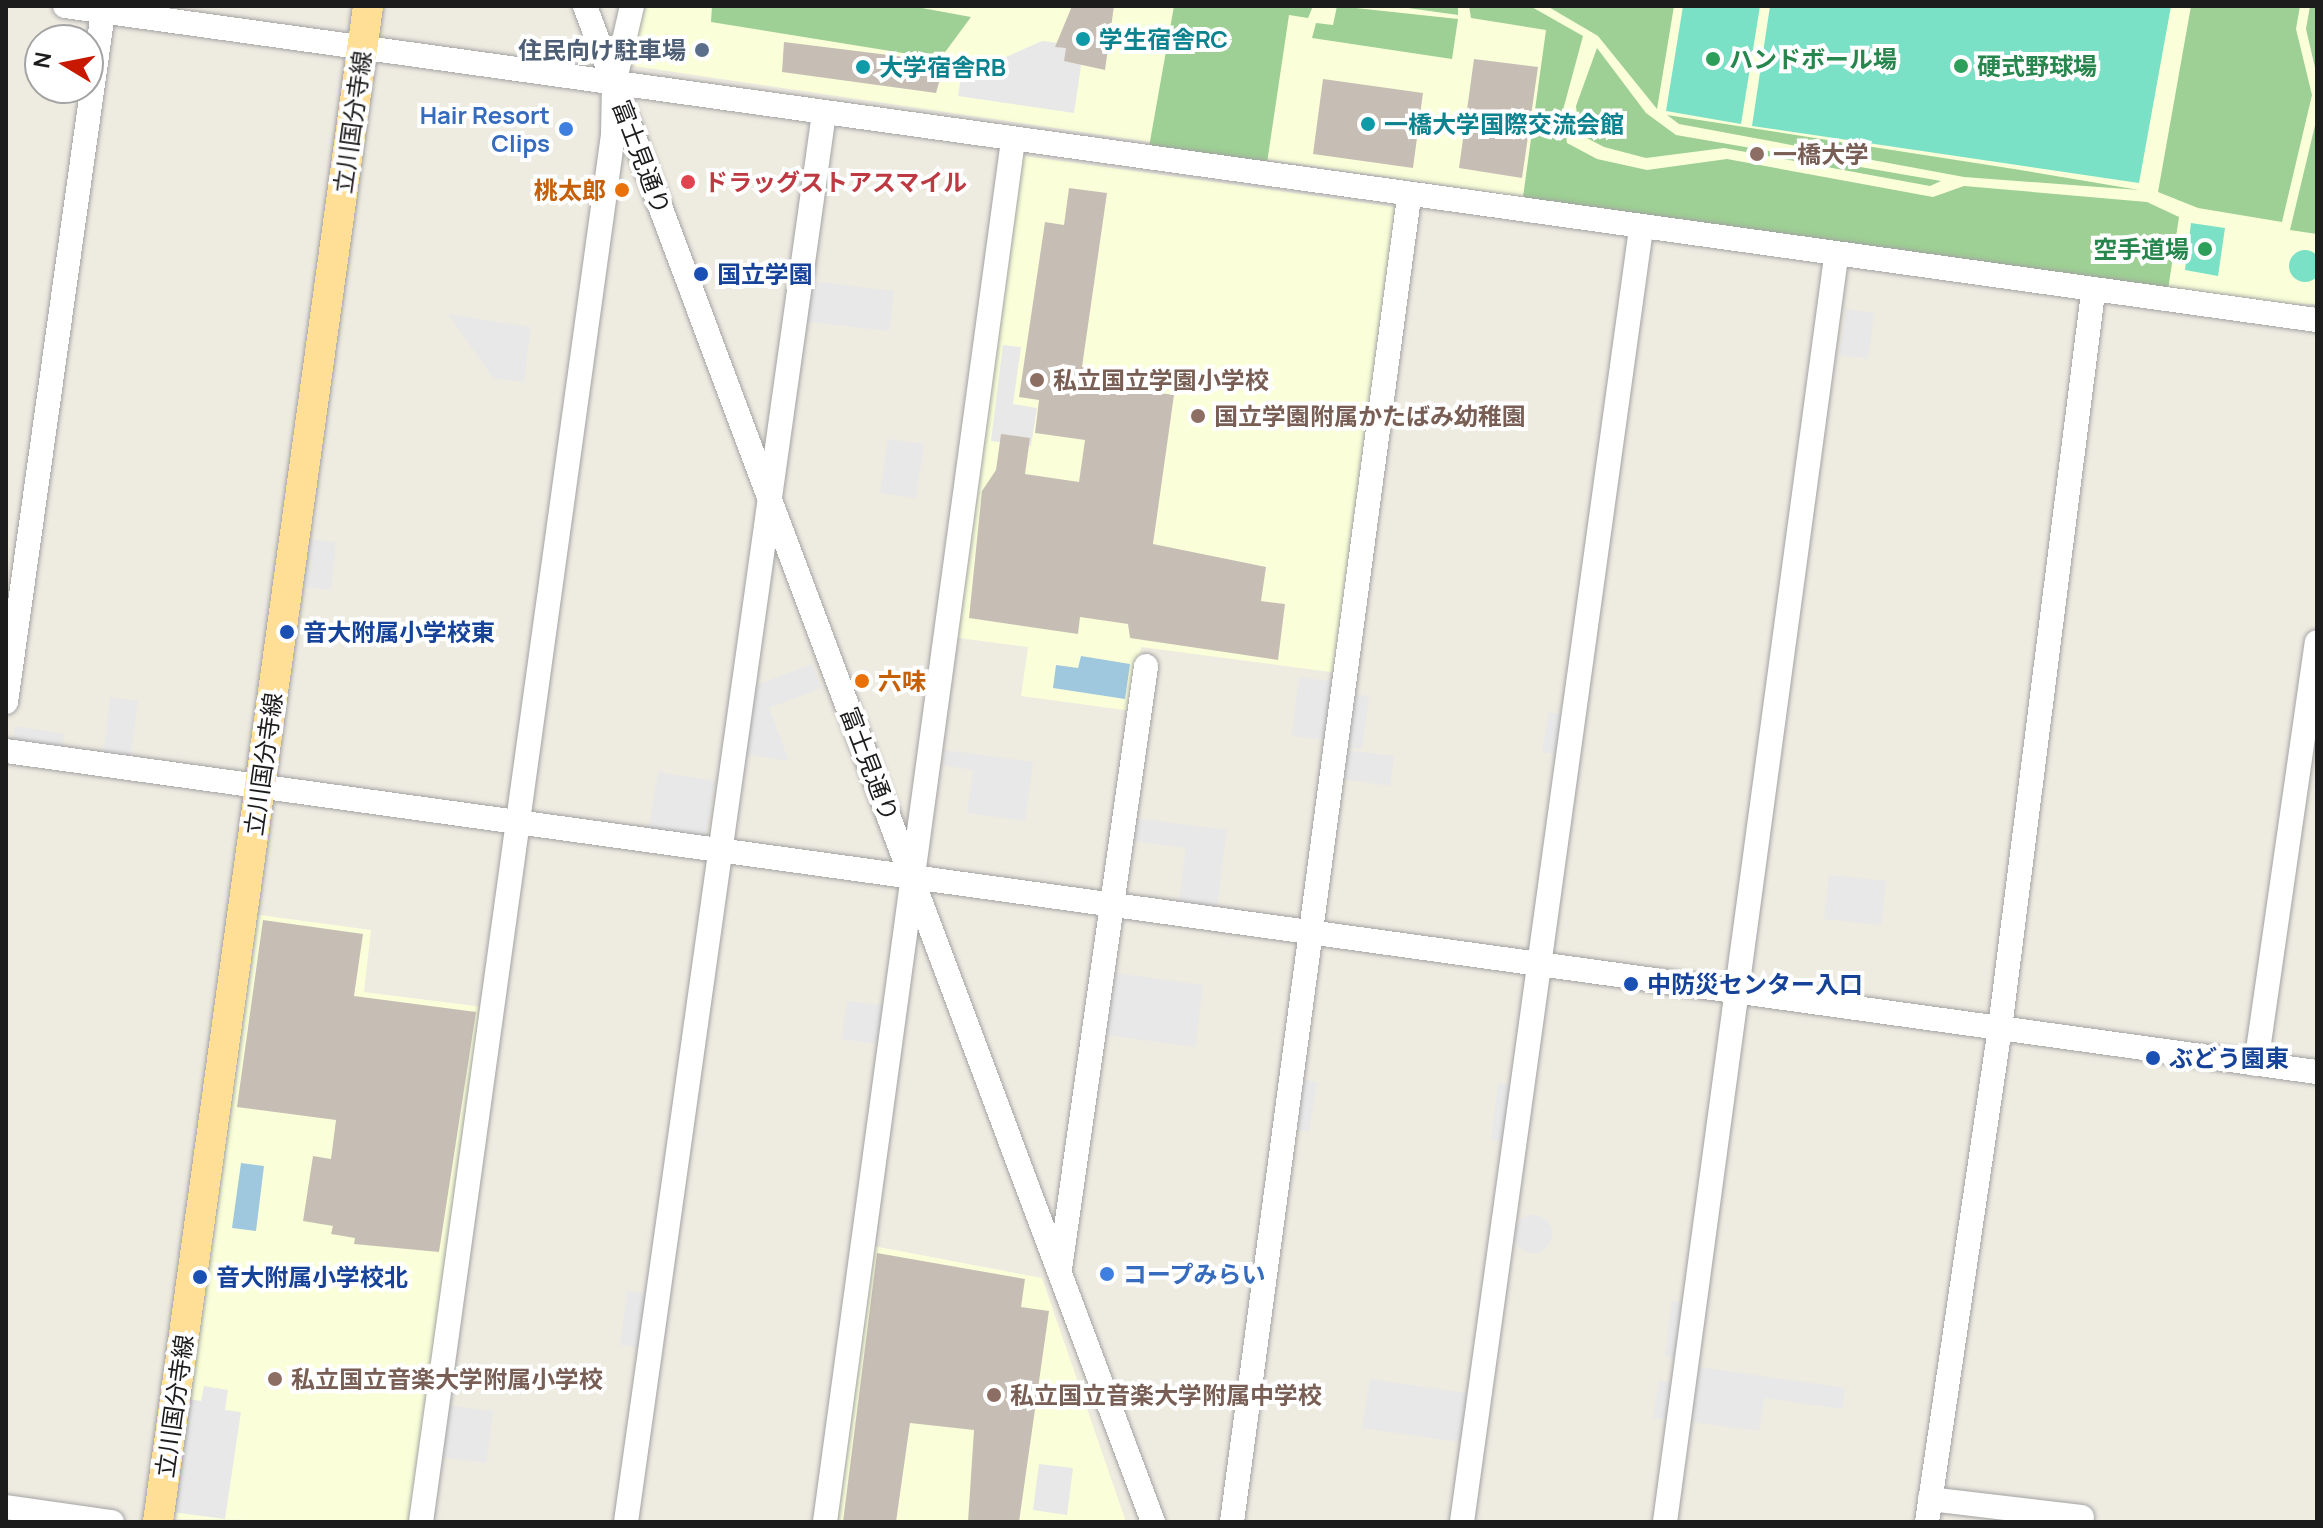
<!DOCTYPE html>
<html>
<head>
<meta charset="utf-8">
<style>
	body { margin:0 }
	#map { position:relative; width:2323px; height:1528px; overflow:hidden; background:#eeebe1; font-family:Manrope,"Noto Sans JP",sans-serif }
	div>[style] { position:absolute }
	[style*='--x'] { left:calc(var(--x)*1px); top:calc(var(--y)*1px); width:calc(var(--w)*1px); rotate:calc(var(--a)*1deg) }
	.education>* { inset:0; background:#faffd9 }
	.forest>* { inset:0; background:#9ecf94 }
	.pitch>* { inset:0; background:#7be1c6 }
	.round { border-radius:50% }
	.parking>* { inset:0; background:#e8e8e8 }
	.water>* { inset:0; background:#9fc8de }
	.building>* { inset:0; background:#c6beb4 }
	.roads { filter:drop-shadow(0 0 2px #a3a3a3) drop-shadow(0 0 2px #a3a3a3) }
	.minor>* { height:24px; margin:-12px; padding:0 12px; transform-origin:12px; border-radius:12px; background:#fff }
	.major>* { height:30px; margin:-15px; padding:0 15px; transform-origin:15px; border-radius:15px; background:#ffde95 }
	.dots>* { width:22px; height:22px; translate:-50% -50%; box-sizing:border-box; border:4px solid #fff; border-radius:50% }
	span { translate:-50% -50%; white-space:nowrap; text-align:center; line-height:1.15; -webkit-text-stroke:8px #fff; paint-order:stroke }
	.culture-label { font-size:24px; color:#0d838f; font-weight:700 }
	.left { translate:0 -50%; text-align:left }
	.service-label { font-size:24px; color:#4e5e75; font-weight:700 }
	.right { translate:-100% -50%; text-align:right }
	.leisure-label { font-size:24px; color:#27864d; font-weight:700 }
	.shop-label { font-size:24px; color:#366cbe; font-weight:700 }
	.street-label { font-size:24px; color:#1c1c1c }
	.education-label { font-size:24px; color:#785e54; font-weight:700 }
	.health-label { font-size:24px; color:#be3a42; font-weight:700 }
	.food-label { font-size:24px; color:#c56008; font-weight:700 }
	.transit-label { font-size:24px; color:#164399; font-weight:700 }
	.frame { position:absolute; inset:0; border:8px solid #1c1c1c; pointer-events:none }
	.north { position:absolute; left:24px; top:24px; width:80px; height:80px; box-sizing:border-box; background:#fff; border:2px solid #a4a4a4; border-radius:50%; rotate:280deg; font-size:22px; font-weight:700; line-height:32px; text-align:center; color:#1c1c1c }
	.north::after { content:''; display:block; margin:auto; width:28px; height:36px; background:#c81900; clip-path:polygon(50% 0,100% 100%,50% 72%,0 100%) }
</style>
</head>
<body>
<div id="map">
	<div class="education">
		<i style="clip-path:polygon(636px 6px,2317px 6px,2317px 304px,2166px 303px,1523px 197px,627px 65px)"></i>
		<i style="clip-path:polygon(1017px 155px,1402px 208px,1338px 673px,1141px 647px,1132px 711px,1021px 696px,1028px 647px,951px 637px)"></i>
		<i style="clip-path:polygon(252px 914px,371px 930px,364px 992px,483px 1007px,412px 1522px,168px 1519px)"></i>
		<i style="clip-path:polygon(868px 1245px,1042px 1278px,1126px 1522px,829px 1522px)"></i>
	</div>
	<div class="forest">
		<i style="clip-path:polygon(712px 6px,911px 6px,971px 17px,940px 59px,711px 22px)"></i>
		<i style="clip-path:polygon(1174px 6px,1313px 6px,1308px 18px,1289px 15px,1267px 163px,1149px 147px)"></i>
		<i style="clip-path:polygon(1337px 6px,1458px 19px,1452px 59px,1312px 38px,1316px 23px,1333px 25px)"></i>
		<i style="clip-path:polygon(1394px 6px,1458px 6px,1458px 15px)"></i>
		<i style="clip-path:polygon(1469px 6px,1530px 6px,1583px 36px,1563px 110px,1567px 143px,1597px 159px,1647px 170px,1727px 159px,1933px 197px,1964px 186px,2147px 202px,2179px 217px,2166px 303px,1523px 197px,1546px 30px,1471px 18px)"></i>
		<i style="clip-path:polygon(1547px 6px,1674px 6px,1657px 109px,1598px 36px)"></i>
		<i style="clip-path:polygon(2191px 6px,2300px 6px,2296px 29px,2312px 95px,2282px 222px,2198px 208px,2158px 192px)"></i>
		<i style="clip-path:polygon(2310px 6px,2317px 6px,2317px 76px,2306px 29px)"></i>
		<i style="clip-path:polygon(1597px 48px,1646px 113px,1676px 135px,1941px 181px,1930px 186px,1724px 148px,1646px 158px,1604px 147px,1579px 134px,1576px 106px)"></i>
		<i style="clip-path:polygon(1667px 115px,2014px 169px,2139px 190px,1964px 177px,1679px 124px)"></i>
		<i style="clip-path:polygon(2317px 117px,2317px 234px,2290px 230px)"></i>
	</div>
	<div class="pitch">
		<i style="clip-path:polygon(1683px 6px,1760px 6px,1741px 124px,1666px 111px)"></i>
		<i style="clip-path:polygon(1770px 6px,2171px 6px,2139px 183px,1752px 126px)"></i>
		<i style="clip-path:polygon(2191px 223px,2225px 228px,2218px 276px,2185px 270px)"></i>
		<i class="round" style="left:2289px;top:250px;width:32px;height:32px"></i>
	</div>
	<div class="parking">
		<i style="clip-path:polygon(1042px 41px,1084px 46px,1074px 113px,958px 96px,961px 77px)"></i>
		<i style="clip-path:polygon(805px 280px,894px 291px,889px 331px,800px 321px)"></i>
		<i style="clip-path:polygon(1846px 309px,1874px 313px,1868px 359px,1839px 355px)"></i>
		<i style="clip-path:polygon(448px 314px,531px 327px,524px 382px,493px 378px)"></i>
		<i style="clip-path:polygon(1003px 345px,1021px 347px,1013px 404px,1037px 408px,1031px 446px,991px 441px)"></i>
		<i style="clip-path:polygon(888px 439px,924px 444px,916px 498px,880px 493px)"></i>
		<i style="clip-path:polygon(302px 539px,336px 542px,331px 590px,297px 586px)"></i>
		<i style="clip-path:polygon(812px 664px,821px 688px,769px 708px,789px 761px,739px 753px,750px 688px)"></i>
		<i style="clip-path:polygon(1299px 677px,1335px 682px,1327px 740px,1292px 736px)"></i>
		<i style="clip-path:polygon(1353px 694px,1369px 696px,1362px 749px,1347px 747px)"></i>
		<i style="clip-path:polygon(110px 697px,138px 701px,130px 758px,103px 755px)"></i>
		<i style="clip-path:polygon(1549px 712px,1563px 715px,1557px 755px,1542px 752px)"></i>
		<i style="clip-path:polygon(15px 726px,64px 734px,62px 751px,13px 743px)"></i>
		<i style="clip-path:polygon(945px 750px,1033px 762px,1025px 821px,967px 813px,973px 770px,943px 765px)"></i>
		<i style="clip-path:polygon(1346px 750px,1394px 756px,1390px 786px,1342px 779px)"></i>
		<i style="clip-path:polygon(658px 772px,715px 781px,705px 841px,648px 832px)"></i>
		<i style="clip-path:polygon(1136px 818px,1227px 830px,1217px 907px,1179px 902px,1186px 848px,1133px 841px)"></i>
		<i style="clip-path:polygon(1829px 875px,1886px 881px,1881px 925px,1824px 919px)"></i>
		<i style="clip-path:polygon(1116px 973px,1203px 985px,1195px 1047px,1107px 1035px)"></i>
		<i style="clip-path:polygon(847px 1001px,889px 1006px,883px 1045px,842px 1039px)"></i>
		<i style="clip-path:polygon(1300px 1079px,1317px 1082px,1309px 1131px,1293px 1129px)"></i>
		<i style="clip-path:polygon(1498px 1083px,1515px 1086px,1508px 1142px,1491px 1140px)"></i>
		<i class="round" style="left:1514px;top:1215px;width:38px;height:38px"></i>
		<i style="clip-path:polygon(627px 1291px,646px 1294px,638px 1347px,620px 1345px)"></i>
		<i style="clip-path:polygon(1672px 1301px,1687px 1303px,1680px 1358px,1665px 1356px)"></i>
		<i style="clip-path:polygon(1699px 1367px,1845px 1388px,1842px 1409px,1764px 1398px,1759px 1431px,1691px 1422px)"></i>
		<i style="clip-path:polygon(1370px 1379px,1473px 1394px,1466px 1443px,1362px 1428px)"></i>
		<i style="clip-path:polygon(1659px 1381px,1675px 1383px,1670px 1420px,1653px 1418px)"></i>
		<i style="clip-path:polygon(204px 1386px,228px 1390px,225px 1410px,241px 1412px,225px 1519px,172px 1512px,189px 1399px,201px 1401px)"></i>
		<i style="clip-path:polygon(447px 1405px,493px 1411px,486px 1463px,441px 1457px)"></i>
		<i style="clip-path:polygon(1039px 1464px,1073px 1468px,1067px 1515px,1033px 1510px)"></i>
	</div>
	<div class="water">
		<i style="clip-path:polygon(1081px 656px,1130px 664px,1125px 699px,1053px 688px,1056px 665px,1078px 668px)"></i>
		<i style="clip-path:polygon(241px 1163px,264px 1166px,256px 1231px,232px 1228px)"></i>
	</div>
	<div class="building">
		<i style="clip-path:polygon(1072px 6px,1114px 6px,1105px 70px,1064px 61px,1066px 48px,1055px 47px)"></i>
		<i style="clip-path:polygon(784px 42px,945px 62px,936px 93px,782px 72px)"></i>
		<i style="clip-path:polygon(1474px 59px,1538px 67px,1522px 178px,1459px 168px)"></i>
		<i style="clip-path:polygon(1323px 79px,1423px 93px,1413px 168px,1313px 154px)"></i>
		<i style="clip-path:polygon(1069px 188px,1107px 193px,1082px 367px,1148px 377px,1146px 391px,1174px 395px,1153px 544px,1266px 567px,1261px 601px,1285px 604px,1278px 660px,1130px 638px,1128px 624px,1080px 617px,1078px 634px,969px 618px,982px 491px,996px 470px,1001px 434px,1030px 438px,1025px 474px,1079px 482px,1085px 440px,1035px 433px,1039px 400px,1019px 397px,1045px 222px,1064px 225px)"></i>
		<i style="clip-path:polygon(263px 920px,363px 934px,354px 996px,476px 1012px,439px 1252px,354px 1244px,355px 1238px,331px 1234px,333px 1226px,303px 1221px,313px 1156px,331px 1159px,336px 1120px,237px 1107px)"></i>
		<i style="clip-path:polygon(877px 1253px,1025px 1279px,1021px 1307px,1049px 1311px,1019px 1522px,968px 1522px,974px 1430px,910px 1423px,896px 1522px,843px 1522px)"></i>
	</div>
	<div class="roads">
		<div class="minor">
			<i style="--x:65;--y:6;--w:2274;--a:7.94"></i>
			<i style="--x:585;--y:6;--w:1619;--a:69.46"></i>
			<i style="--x:6;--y:702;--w:703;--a:-81.99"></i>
			<i style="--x:6;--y:751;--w:2333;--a:7.91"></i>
			<i style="--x:2256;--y:1064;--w:426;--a:-81.8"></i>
			<i style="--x:1060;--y:1269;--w:609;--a:-81.88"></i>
			<i style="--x:1930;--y:1499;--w:153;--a:6.8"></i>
			<i style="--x:6;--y:1507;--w:107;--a:8.1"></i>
			<i style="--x:421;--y:1522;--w:1400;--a:-82.12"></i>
			<i style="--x:613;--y:135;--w:51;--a:-88.9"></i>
			<i style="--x:614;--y:84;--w:80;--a:-77"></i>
			<i style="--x:626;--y:1522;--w:1422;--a:-82"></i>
			<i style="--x:825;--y:1522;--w:1395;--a:-82.25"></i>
			<i style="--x:1232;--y:1522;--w:1337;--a:-82.39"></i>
			<i style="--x:1462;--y:1522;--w:1305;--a:-82.12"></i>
			<i style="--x:1665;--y:1522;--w:1277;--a:-82.3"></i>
			<i style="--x:1927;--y:1522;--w:499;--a:-81.6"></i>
			<i style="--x:2000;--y:1028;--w:741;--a:-82.79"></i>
		</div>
		<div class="major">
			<i style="--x:158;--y:1522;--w:1530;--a:-82.11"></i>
		</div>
	</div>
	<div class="dots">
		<i style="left:1083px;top:39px;background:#0f9aa8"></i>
		<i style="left:702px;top:50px;background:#5c6f8a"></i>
		<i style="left:1713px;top:59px;background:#2e9e5b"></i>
		<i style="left:1961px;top:66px;background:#2e9e5b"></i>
		<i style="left:863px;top:67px;background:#0f9aa8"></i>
		<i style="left:1368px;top:124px;background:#0f9aa8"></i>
		<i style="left:566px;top:129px;background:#3f7fe0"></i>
		<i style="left:1757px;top:154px;background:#8d6e63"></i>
		<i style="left:688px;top:182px;background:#e0444e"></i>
		<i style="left:622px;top:190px;background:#e8710a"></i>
		<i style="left:2205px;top:249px;background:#2e9e5b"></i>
		<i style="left:701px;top:274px;background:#1a4fb4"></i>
		<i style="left:1037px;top:380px;background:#8d6e63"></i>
		<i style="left:1198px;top:416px;background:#8d6e63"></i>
		<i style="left:287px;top:632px;background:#1a4fb4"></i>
		<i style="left:862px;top:681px;background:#e8710a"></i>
		<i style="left:1631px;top:984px;background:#1a4fb4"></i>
		<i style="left:2153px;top:1058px;background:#1a4fb4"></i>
		<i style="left:1107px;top:1274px;background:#3f7fe0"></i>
		<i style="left:200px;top:1277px;background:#1a4fb4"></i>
		<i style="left:275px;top:1379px;background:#8d6e63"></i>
		<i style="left:994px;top:1395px;background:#8d6e63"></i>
	</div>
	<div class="culture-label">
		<span class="left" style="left:1099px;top:39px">学生宿舎RC</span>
		<span class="left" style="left:879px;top:67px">大学宿舎RB</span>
		<span class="left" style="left:1384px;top:124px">一橋大学国際交流会館</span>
	</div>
	<div class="service-label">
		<span class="right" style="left:686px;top:50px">住民向け駐車場</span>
	</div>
	<div class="leisure-label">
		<span class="left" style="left:1729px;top:59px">ハンドボール場</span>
		<span class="left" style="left:1977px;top:66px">硬式野球場</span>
		<span class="right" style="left:2189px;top:249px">空手道場</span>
	</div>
	<div class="shop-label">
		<span class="right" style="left:550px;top:129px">Hair Resort<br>Clips</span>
		<span class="left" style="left:1123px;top:1274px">コープみらい</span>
	</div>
	<div class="street-label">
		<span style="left:352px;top:122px;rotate:-82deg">立川国分寺線</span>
		<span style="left:642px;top:157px;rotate:69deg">富士見通り</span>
		<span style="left:263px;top:764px;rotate:-82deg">立川国分寺線</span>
		<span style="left:870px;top:764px;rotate:69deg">富士見通り</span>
		<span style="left:174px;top:1406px;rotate:-82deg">立川国分寺線</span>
	</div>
	<div class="education-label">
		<span class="left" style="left:1773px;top:154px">一橋大学</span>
		<span class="left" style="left:1053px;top:380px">私立国立学園小学校</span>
		<span class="left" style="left:1214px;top:416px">国立学園附属かたばみ幼稚園</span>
		<span class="left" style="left:291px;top:1379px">私立国立音楽大学附属小学校</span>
		<span class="left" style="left:1010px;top:1395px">私立国立音楽大学附属中学校</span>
	</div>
	<div class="health-label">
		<span class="left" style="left:704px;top:182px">ドラッグストアスマイル</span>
	</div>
	<div class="food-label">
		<span class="right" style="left:606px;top:190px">桃太郎</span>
		<span class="left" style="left:878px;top:681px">六味</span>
	</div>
	<div class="transit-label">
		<span class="left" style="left:717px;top:274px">国立学園</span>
		<span class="left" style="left:303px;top:632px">音大附属小学校東</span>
		<span class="left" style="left:1647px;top:984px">中防災センター入口</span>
		<span class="left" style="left:2169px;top:1058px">ぶどう園東</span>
		<span class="left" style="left:216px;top:1277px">音大附属小学校北</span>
	</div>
	<div class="frame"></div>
	<div class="north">N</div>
</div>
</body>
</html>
